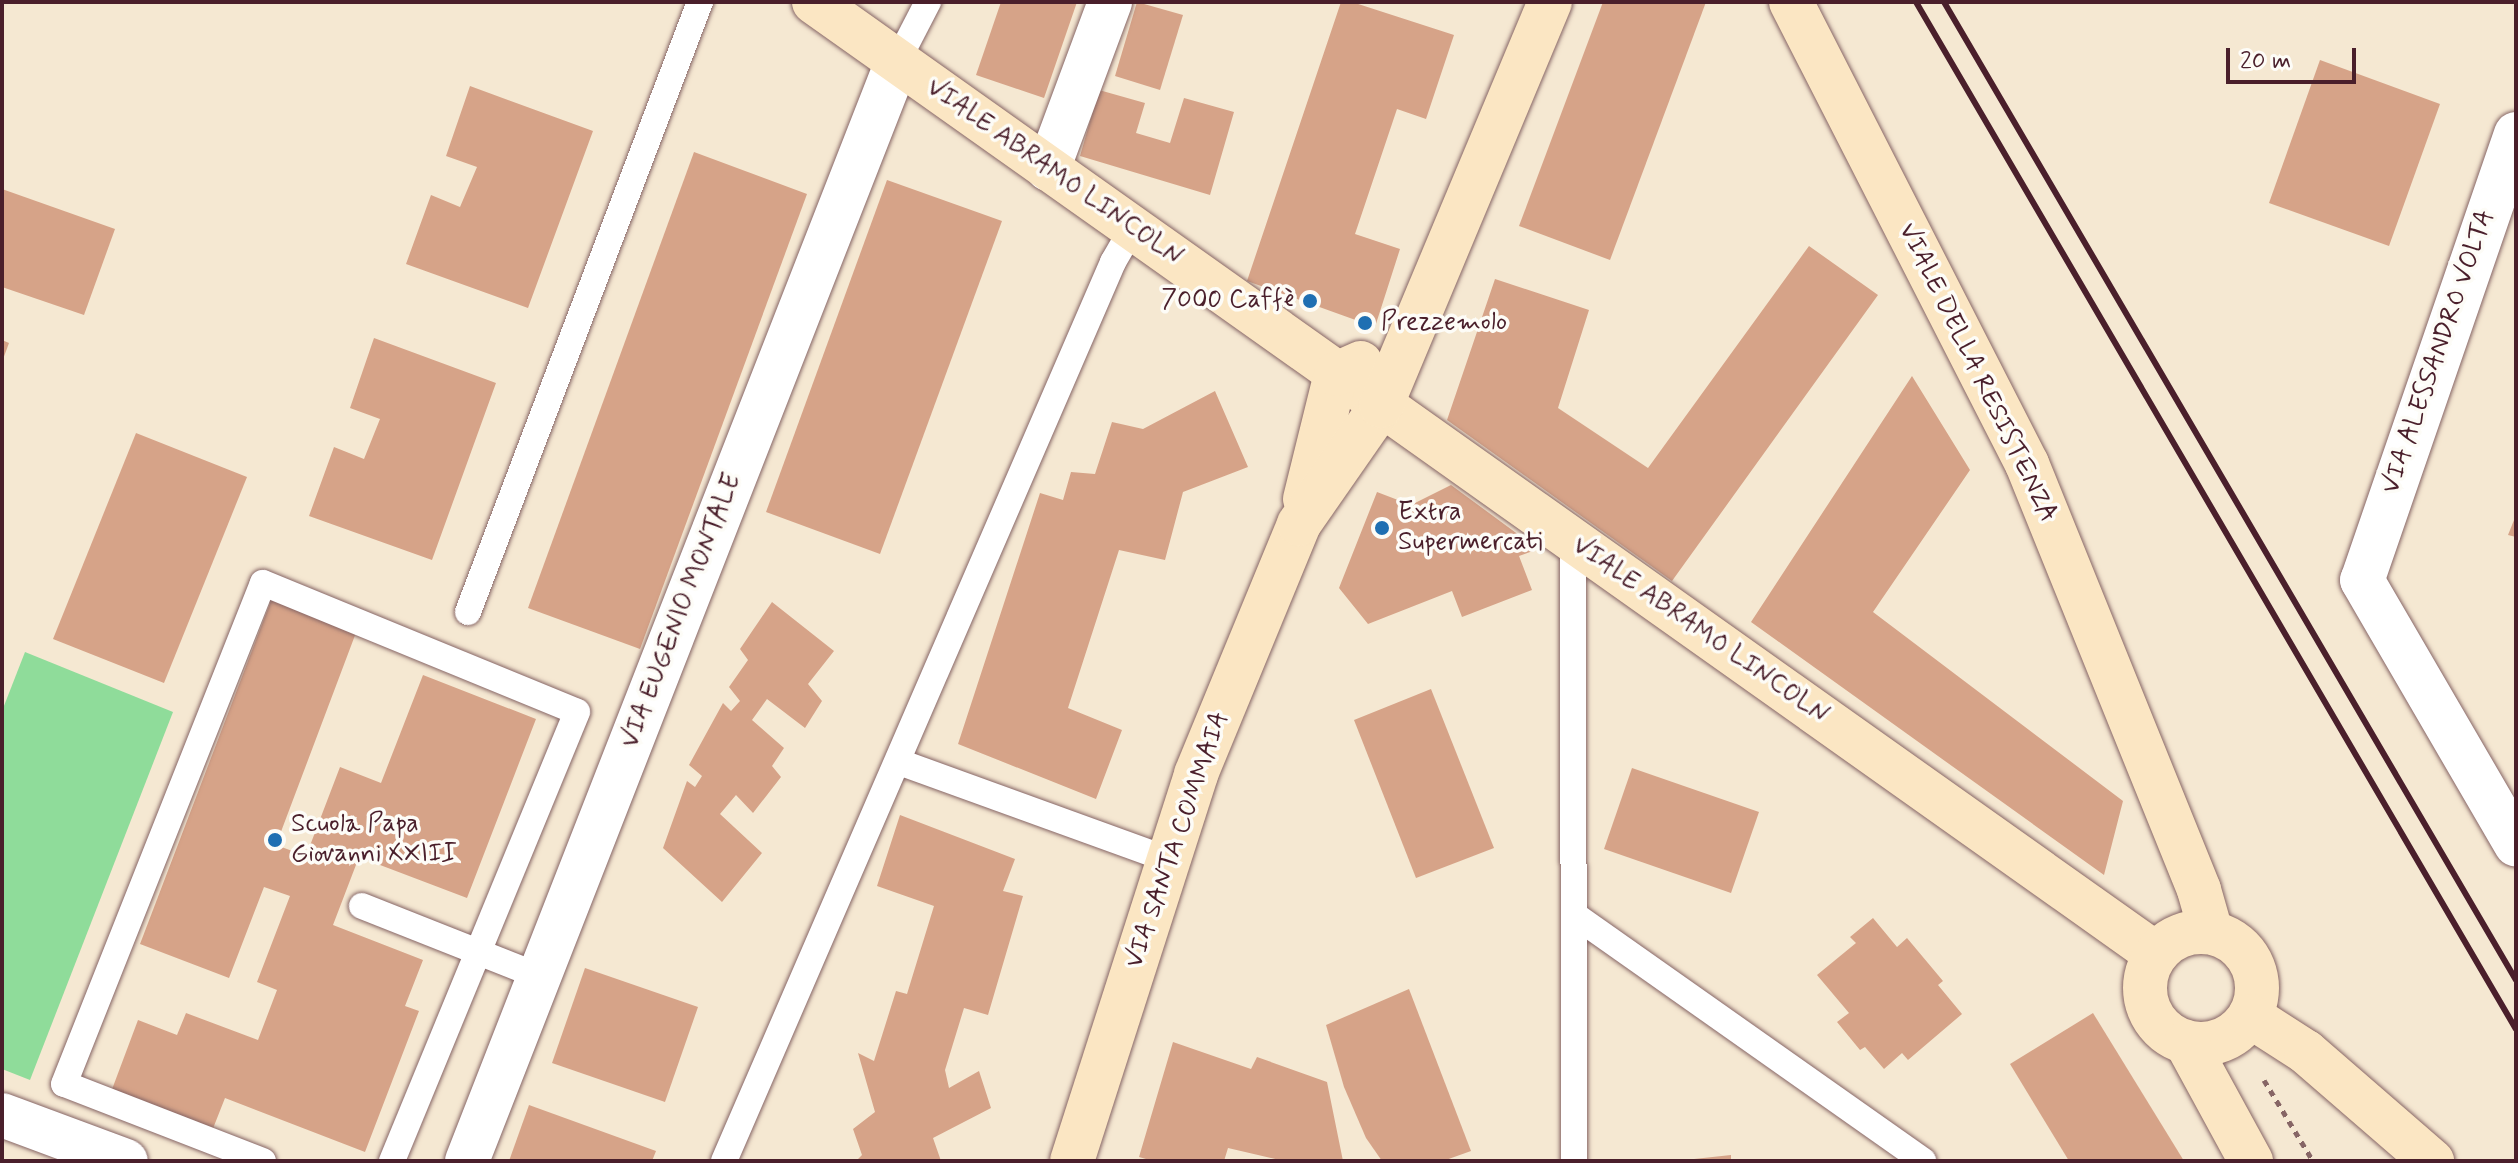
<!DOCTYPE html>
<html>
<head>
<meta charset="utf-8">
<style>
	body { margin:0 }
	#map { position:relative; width:2518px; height:1163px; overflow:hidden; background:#f5e8d2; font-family:Mynerve,sans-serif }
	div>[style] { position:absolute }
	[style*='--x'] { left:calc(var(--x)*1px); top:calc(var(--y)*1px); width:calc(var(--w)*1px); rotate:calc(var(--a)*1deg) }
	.green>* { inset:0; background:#8fdc9a }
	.building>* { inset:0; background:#d6a388 }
	.path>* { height:5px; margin-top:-2.5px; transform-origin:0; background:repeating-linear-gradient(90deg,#866565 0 6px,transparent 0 12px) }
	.roads { filter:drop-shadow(0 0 2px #866565) drop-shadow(0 0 2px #866565) }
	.lane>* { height:26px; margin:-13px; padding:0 13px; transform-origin:13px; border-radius:13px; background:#fff }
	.street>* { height:44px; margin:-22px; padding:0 22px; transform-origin:22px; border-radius:22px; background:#fff }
	.secondary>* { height:44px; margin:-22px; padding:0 22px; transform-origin:22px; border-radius:22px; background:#fbe6c3 }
	.secondary>.ring { margin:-22px; padding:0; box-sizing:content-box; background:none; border:44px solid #fbe6c3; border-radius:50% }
	.rail>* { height:6px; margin:-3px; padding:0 3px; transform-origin:3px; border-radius:3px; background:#4a1f2b }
	.dots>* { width:22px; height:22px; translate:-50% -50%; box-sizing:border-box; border:4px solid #fdfcf7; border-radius:50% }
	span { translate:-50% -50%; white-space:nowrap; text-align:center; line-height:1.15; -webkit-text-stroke:7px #fdfcf7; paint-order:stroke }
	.street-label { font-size:26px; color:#4a1f2b }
	.poi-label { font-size:26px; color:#4a1f2b }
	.right { translate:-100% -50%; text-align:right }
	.left { translate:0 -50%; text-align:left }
	.frame { position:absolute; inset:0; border:4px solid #4a1f2b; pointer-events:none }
	.scale { position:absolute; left:2226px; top:48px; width:130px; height:36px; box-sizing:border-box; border:4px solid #4a1f2b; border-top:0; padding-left:10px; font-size:24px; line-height:28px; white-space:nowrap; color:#4a1f2b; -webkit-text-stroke:6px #fdfcf7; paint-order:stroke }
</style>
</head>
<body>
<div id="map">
	<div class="green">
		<i style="clip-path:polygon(25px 652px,173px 712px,30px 1080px,2px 1069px,2px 711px)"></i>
	</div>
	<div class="building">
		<i style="clip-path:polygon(1001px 2px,1077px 2px,1044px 98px,976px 75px)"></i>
		<i style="clip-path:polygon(1137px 2px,1183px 15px,1160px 90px,1115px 76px)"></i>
		<i style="clip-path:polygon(1341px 2px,1352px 2px,1454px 35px,1426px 119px,1397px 109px,1355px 234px,1400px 249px,1375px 327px,1247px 281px)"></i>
		<i style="clip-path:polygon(1603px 2px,1706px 2px,1610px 260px,1519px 226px)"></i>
		<i style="clip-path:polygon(2320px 60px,2440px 104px,2389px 246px,2269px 203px)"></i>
		<i style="clip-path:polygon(470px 86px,593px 131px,528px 308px,406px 264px,431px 195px,460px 207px,477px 167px,446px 156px)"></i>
		<i style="clip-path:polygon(1099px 90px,1145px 103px,1136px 133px,1170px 143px,1184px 98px,1234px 112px,1210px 195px,1080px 156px)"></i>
		<i style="clip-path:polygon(694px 152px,807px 194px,640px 649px,528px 608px)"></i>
		<i style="clip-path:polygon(887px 180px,1002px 221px,880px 554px,766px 512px)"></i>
		<i style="clip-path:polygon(2px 189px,115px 229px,84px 315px,2px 287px)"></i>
		<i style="clip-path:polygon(1809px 246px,1878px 295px,1672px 581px,1447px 420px,1495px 279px,1589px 310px,1558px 408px,1648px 468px)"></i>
		<i style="clip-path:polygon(374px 338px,496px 383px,432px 560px,309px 516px,334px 447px,364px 459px,380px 419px,350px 408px)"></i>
		<i style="clip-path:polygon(2px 340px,9px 343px,2px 362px)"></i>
		<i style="clip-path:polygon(1912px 376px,1970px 470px,1873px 612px,2123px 801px,2104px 875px,1751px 622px)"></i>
		<i style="clip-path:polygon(1215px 391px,1248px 467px,1183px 492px,1165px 560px,1119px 550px,1068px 708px,1122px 730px,1096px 799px,958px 744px,1040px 493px,1063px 500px,1071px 472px,1095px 474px,1112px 422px,1143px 429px)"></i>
		<i style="clip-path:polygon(136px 433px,247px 477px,164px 683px,53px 639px)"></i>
		<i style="clip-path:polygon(1451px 485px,1538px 549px,1519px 556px,1532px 590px,1462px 617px,1452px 591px,1368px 624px,1339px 588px,1377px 492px,1411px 505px)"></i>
		<i style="clip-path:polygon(2516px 515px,2516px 537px,2508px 535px)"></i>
		<i style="clip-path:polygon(272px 598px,357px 630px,276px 845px,306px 856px,340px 767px,381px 783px,423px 675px,536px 719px,467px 898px,359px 857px,333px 925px,423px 960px,405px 1006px,419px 1011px,365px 1152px,225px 1098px,212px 1131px,111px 1092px,138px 1020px,177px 1035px,186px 1013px,258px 1040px,277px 990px,257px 982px,290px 896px,264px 887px,229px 978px,140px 944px)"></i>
		<i style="clip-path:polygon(772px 602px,834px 651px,808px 684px,822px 701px,805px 728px,767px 699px,752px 720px,784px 748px,772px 766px,781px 777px,753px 813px,736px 795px,720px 814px,762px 853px,722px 902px,663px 848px,687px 781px,695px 787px,702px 776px,689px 765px,723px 703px,731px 711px,740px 701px,729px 687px,748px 660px,740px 649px)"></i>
		<i style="clip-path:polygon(1431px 689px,1494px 848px,1416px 878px,1354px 720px)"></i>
		<i style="clip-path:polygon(1632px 768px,1759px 812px,1731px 893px,1604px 849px)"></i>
		<i style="clip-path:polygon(900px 815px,1015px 859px,1003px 891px,1023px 896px,988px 1015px,964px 1008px,945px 1070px,949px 1088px,979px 1071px,991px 1108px,933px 1138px,941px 1161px,856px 1161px,862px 1155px,853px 1129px,875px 1112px,858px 1053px,874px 1061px,896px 991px,907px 994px,934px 906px,877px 886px)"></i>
		<i style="clip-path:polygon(1873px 918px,1897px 947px,1907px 938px,1943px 981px,1938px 985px,1962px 1014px,1908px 1060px,1902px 1053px,1884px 1069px,1865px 1047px,1860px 1050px,1837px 1022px,1849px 1013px,1817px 975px,1856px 943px,1850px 937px)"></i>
		<i style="clip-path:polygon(585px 968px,698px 1007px,665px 1102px,552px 1063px)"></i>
		<i style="clip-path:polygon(1409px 989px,1471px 1151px,1443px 1161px,1382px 1161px,1366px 1138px,1344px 1087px,1326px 1025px)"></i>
		<i style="clip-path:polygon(2093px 1013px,2184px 1161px,2069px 1161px,2010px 1064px)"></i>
		<i style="clip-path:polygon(1173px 1042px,1251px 1069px,1257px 1057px,1327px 1082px,1343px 1161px,1284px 1161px,1228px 1148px,1224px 1161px,1153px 1161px,1139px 1157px)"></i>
		<i style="clip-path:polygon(529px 1105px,656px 1151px,652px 1161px,509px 1161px)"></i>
		<i style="clip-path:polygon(1731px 1155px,1731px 1161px,1694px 1161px,1694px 1159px)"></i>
	</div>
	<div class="path">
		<i style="--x:2264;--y:1080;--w:95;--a:58.8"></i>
	</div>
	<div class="roads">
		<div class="lane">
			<i style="--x:897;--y:62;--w:68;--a:-62.7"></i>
			<i style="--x:1573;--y:542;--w:619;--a:89.91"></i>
			<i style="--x:468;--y:612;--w:653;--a:-69.18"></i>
			<i style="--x:899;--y:762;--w:287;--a:19.9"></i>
			<i style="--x:362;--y:906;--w:190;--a:21.6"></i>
			<i style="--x:1576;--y:916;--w:425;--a:35.2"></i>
			<i style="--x:263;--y:1161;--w:213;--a:-158.8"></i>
			<i style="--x:64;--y:1084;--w:539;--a:-68.34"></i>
			<i style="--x:263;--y:583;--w:339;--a:22.3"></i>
			<i style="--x:577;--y:712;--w:486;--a:112.4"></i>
			<i style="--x:724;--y:1161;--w:980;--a:-66.6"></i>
			<i style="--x:1113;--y:262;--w:38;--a:-60"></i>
		</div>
		<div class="street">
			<i style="--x:2516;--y:134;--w:472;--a:109"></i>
			<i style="--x:2362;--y:580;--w:306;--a:59.8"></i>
			<i style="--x:1048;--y:169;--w:178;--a:-69.6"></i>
			<i style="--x:2;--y:1115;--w:132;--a:20.4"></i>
			<i style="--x:467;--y:1161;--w:1180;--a:-68.63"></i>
		</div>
		<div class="secondary">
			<i style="--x:814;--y:2;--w:1645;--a:35.35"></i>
			<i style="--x:1791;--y:2;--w:519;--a:62.94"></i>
			<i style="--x:2027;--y:464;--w:459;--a:68"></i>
			<i style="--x:2199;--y:890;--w:44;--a:74.1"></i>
			<i style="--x:1305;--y:499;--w:129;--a:-76.1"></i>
			<i style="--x:1336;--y:374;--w:27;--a:-24"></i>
			<i class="ring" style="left:2145px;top:932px;width:68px;height:68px"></i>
			<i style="--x:2250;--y:1016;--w:67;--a:32.7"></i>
			<i style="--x:2306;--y:1052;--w:167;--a:40.9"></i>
			<i style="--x:2186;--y:1042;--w:136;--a:61.4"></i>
			<i style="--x:1072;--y:1161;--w:406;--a:-72.2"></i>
			<i style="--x:1196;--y:774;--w:270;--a:-67.6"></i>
			<i style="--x:1299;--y:524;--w:144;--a:-55.2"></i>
			<i style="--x:1381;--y:406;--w:438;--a:-67.3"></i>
		</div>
	</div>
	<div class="rail">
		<i style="--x:1916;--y:2;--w:1189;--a:59.71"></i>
		<i style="--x:1944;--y:2;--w:1133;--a:59.68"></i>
	</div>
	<div class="dots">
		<i style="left:1310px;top:301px;background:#1f6fb2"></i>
		<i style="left:1365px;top:323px;background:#1f6fb2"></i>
		<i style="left:1382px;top:528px;background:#1f6fb2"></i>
		<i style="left:275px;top:840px;background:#1f6fb2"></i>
	</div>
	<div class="street-label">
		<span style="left:1054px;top:173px;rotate:35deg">VIALE ABRAMO LINCOLN</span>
		<span style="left:2439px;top:352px;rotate:-71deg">VIA ALESSANDRO VOLTA</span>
		<span style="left:1977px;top:373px;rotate:64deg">VIALE DELLA RESISTENZA</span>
		<span style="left:682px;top:611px;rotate:-69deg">VIA EUGENIO MONTALE</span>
		<span style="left:1700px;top:631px;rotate:35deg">VIALE ABRAMO LINCOLN</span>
		<span style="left:1178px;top:840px;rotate:-71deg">VIA SANTA COMMAIA</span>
	</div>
	<div class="poi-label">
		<span class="right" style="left:1294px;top:301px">7000 Caffè</span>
		<span class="left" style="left:1381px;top:323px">Prezzemolo</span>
		<span class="left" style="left:1398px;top:528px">Extra<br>Supermercati</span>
		<span class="left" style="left:291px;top:840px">Scuola Papa<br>Giovanni XXIII</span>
	</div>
	<div class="frame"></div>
	<div class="scale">20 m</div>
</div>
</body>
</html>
